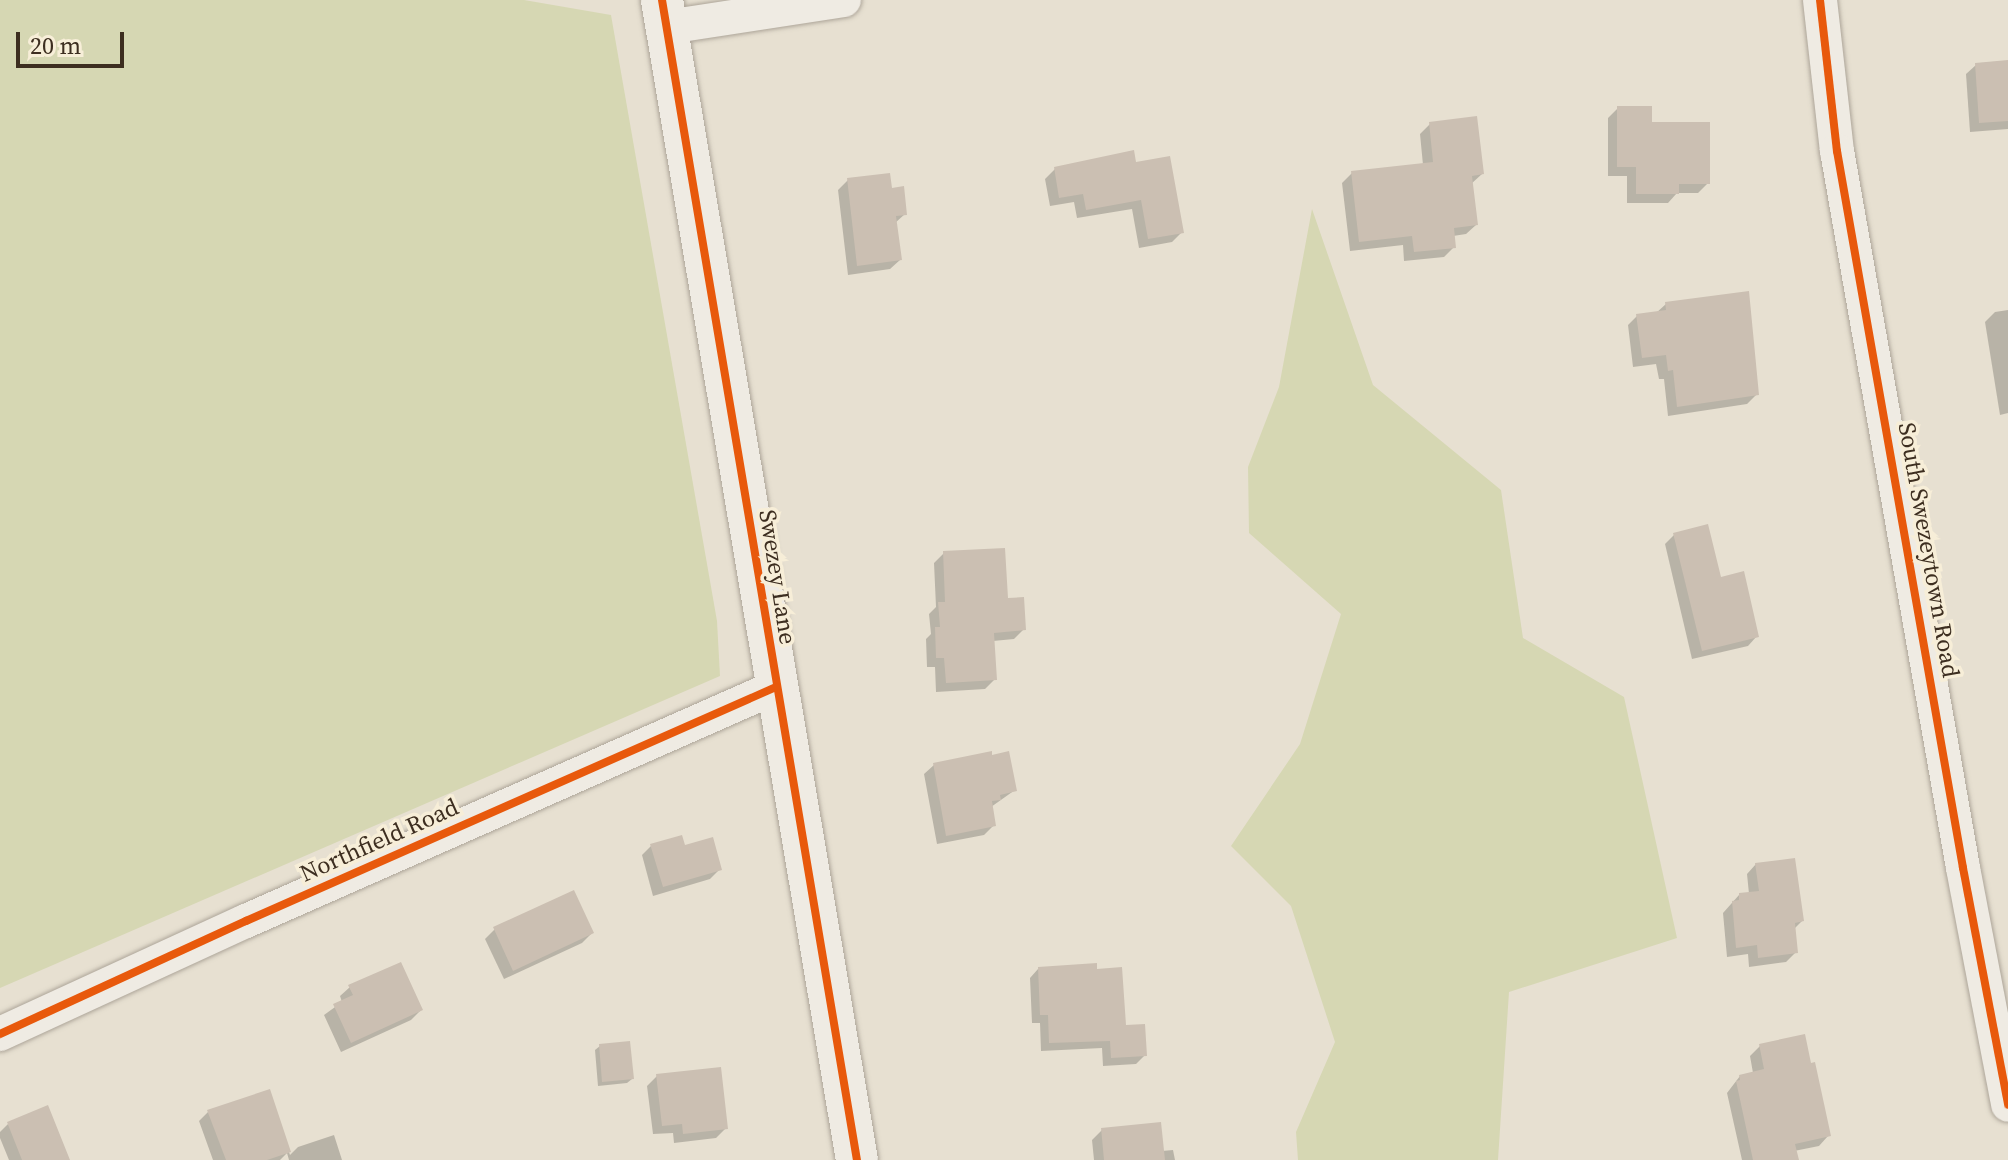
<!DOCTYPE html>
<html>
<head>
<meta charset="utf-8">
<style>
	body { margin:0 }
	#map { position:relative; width:2008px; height:1160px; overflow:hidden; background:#e7e0d1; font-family:"Source Serif 4",serif }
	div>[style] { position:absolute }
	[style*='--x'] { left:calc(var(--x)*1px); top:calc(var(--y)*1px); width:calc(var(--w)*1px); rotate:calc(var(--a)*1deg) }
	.green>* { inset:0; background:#d6d7b3 }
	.shadow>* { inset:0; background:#0003 }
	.building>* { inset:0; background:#cbbfb2 }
	.roads { filter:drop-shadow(0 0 2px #ada599) drop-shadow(0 0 2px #ada599) }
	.minor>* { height:34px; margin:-17px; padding:0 17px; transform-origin:17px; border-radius:17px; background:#efebe3 }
	.tertiary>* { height:42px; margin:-21px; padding:0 21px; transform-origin:21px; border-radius:21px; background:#efebe3 }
	.cycleway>* { height:8px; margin:-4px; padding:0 4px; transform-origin:4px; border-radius:4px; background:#e8590c }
	span { translate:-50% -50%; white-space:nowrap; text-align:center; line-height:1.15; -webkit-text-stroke:7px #f7eed8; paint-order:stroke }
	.street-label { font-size:24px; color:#3d2e20 }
	.scale { position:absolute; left:16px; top:32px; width:108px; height:36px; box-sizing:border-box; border:4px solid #3d2e20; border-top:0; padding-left:10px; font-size:24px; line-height:28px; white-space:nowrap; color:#3d2e20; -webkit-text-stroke:6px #f7eed8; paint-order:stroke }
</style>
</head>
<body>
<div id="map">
	<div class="green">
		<i style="clip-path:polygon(0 0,524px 0,611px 15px,717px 621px,720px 676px,0 988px)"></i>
		<i style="clip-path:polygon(1312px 209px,1373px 385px,1501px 490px,1523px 638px,1624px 697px,1677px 938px,1509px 992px,1498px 1160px,1298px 1160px,1296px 1132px,1335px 1042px,1291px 906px,1231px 846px,1300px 744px,1341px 614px,1249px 533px,1248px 467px,1279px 387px)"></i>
	</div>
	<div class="shadow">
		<i style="clip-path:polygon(2008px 62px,2008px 129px,1970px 132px,1966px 74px,1976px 65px)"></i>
		<i style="clip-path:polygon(1618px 108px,1650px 123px,1708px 183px,1698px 193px,1677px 193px,1668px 203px,1627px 203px,1627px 176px,1608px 176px,1608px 118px)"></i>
		<i style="clip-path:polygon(1430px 124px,1482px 174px,1471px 184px,1476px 225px,1466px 234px,1453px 236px,1454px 247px,1444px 257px,1404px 261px,1403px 245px,1350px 251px,1342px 183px,1352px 173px,1423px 165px,1420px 134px)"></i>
		<i style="clip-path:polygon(1135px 164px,1182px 232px,1172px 242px,1139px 248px,1132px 209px,1077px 218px,1074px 202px,1050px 206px,1045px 179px,1055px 169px)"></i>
		<i style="clip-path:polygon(848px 180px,890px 190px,905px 214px,895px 223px,900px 260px,890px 269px,848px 275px,838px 190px)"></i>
		<i style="clip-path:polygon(1666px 304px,1757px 394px,1747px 404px,1668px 416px,1664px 379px,1659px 379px,1656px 364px,1633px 367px,1628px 325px,1637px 316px,1656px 313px)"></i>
		<i style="clip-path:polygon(2008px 310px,2008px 413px,2000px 415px,1985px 322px,1995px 312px)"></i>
		<i style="clip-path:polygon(1674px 535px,1719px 579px,1757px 636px,1748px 646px,1692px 659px,1665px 544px)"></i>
		<i style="clip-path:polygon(944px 553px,1006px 600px,1024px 629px,1014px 639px,993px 641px,995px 679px,985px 689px,936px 692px,935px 667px,927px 667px,926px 639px,931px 634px,929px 614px,936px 607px,934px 563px)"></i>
		<i style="clip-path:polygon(934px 765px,1015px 790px,991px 807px,994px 825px,984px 835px,937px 844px,924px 774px)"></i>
		<i style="clip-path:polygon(651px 846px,684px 848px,720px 869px,710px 879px,653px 896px,642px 855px)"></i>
		<i style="clip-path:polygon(1756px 864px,1802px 921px,1794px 929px,1796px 952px,1786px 962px,1749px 967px,1748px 954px,1727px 957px,1723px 913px,1739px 895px,1749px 894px,1747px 874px)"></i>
		<i style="clip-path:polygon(495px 929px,592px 933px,582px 943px,504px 979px,485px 939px)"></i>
		<i style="clip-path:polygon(1038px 969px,1095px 971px,1124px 1028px,1145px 1055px,1136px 1064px,1103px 1066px,1102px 1048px,1041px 1051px,1040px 1023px,1032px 1023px,1030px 978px)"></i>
		<i style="clip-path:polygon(350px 987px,421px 1010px,411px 1020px,341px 1052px,324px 1015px,342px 1002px,340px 996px)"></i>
		<i style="clip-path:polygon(600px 1046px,632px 1079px,627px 1083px,598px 1086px,595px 1050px)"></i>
		<i style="clip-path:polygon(1760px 1046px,1828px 1136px,1819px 1146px,1794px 1151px,1797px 1160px,1742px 1160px,1727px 1093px,1740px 1076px,1753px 1073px,1750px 1056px)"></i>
		<i style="clip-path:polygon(657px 1076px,726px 1128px,716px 1138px,674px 1143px,673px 1133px,653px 1134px,647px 1086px)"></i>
		<i style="clip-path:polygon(268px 1092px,290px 1155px,298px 1147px,334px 1135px,342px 1160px,289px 1160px,287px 1153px,280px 1160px,213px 1160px,199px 1121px,208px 1112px)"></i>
		<i style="clip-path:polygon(8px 1124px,40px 1160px,9px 1160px,0 1138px,0 1132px)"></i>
		<i style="clip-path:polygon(1102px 1130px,1162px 1151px,1173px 1150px,1175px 1160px,1094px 1160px,1092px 1140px)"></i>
	</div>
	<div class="building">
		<i style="clip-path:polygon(2008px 60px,2008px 121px,1979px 123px,1975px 63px)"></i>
		<i style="clip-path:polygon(1617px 106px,1652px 106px,1652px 122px,1710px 122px,1710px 184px,1679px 184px,1679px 194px,1636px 194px,1636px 167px,1617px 167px)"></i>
		<i style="clip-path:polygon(1477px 116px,1484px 174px,1472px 176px,1478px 225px,1454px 228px,1456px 248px,1414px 252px,1412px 236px,1359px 242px,1351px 171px,1433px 162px,1429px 122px)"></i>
		<i style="clip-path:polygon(1134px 150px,1136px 162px,1170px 156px,1184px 233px,1148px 239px,1141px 200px,1086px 210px,1083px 194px,1059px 198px,1054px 167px)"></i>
		<i style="clip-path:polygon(890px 173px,892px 188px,904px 186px,907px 215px,896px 216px,902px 260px,857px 266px,847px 178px)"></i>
		<i style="clip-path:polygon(1749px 291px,1759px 395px,1677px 407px,1673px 370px,1668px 371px,1666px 355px,1642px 358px,1636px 314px,1666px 310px,1665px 302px)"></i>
		<i style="clip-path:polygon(1708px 524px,1721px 577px,1744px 571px,1759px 637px,1702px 651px,1673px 533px)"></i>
		<i style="clip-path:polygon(1005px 548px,1008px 598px,1024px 597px,1026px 630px,994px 633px,997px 680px,946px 683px,944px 658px,936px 658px,935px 627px,940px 627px,938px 602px,945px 602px,943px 551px)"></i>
		<i style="clip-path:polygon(992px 751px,992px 755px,1009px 751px,1017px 791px,1000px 795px,1001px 800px,992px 801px,996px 826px,946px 836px,933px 763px)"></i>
		<i style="clip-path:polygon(682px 835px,685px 845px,713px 837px,722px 870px,663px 887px,650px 844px)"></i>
		<i style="clip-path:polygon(1795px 858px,1804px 921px,1795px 923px,1798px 953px,1758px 958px,1757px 945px,1736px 948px,1732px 901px,1739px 900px,1739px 893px,1759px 891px,1755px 863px)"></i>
		<i style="clip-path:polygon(574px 890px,594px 933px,513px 971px,493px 927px)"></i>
		<i style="clip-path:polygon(401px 962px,423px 1010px,351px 1043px,333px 1004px,353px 995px,348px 985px)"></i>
		<i style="clip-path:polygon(1097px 963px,1097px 969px,1122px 967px,1126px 1025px,1145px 1024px,1147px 1056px,1111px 1058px,1110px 1041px,1049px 1043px,1048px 1015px,1040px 1015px,1038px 967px)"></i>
		<i style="clip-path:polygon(1805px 1034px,1811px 1063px,1815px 1062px,1831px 1136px,1795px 1144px,1799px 1160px,1753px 1160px,1736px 1081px,1740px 1080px,1739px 1075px,1764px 1069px,1759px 1044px)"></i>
		<i style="clip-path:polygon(630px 1041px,634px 1079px,602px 1082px,599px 1044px)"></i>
		<i style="clip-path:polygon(721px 1067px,728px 1129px,683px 1134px,682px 1124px,662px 1126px,656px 1074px)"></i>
		<i style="clip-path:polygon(270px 1089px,291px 1152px,267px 1160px,226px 1160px,207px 1110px)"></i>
		<i style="clip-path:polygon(48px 1105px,70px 1160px,22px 1160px,7px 1122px)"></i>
		<i style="clip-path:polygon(1161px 1122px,1165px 1160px,1104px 1160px,1101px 1128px)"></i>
	</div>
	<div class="roads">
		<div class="minor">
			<i style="--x:1820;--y:0;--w:152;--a:83.6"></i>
			<i style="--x:1837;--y:151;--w:728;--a:80.03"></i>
			<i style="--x:1963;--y:868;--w:241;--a:79.2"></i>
			<i style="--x:667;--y:27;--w:179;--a:-8.7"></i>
			<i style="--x:0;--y:1034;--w:271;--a:-24.7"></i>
			<i style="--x:246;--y:921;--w:579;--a:-23.82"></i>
		</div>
		<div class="tertiary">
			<i style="--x:662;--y:0;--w:1176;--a:80.46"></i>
		</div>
	</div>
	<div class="cycleway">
		<i style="--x:662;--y:0;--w:1176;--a:80.46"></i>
		<i style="--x:1820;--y:0;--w:152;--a:83.6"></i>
		<i style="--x:1837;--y:151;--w:728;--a:80.03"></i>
		<i style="--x:1963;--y:868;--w:241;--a:79.2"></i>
		<i style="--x:0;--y:1034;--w:271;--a:-24.7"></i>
		<i style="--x:246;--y:921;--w:579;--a:-23.82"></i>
	</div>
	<div class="street-label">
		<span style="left:1929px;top:550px;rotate:80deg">South Swezeytown Road</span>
		<span style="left:778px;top:577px;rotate:81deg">Swezey Lane</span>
		<span style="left:379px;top:840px;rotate:-24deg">Northfield Road</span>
	</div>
	<div class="scale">20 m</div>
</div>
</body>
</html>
